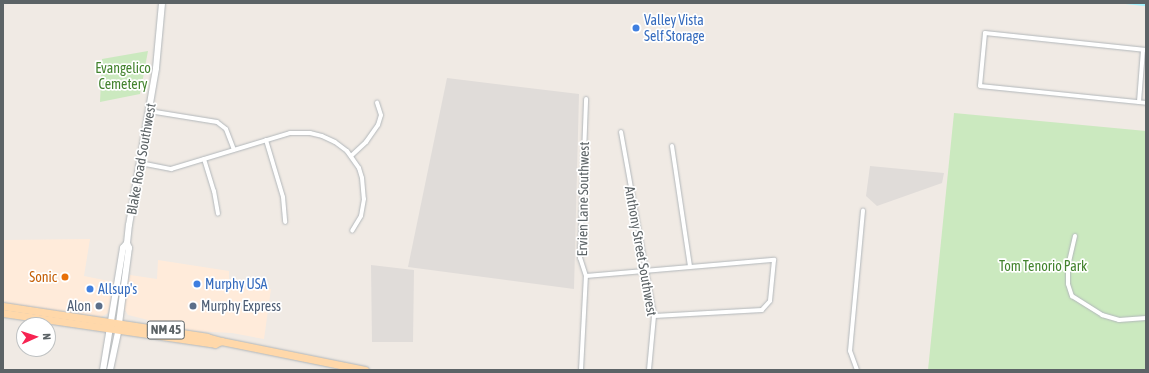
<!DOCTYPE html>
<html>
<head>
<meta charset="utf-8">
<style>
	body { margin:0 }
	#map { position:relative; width:1149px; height:373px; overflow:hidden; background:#f0eae4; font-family:"Asap Condensed",sans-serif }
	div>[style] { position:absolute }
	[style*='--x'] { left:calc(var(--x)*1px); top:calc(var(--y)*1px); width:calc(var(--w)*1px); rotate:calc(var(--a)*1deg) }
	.commercial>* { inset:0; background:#ffebda }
	.industrial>* { inset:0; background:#e0dcd9 }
	.green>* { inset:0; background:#cbe9bf }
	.stream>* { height:1.5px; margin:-0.75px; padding:0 0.75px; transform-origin:0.75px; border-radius:0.75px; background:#a5f3ff }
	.roads { filter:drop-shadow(0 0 1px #b2b7ba) drop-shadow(0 0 1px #b2b7ba) }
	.street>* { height:4px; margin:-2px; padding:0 2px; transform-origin:2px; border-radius:2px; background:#fff }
	.secondary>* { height:6px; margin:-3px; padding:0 3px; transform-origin:3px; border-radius:3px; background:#fff }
	.primary>* { height:7px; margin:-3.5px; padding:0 3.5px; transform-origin:3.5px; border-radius:3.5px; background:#ffd8aa }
	.dots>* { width:11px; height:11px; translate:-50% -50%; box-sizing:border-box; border:2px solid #fff; border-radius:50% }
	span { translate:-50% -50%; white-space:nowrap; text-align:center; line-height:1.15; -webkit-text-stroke:3.5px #fff; paint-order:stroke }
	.shield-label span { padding:1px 3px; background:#fff; border:1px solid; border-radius:3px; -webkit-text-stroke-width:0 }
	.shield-label { font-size:13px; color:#5c6366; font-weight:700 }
	.shop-label { font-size:14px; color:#366cbe }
	.left { translate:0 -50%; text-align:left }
	.park-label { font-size:14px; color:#43832e }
	.street-label { font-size:14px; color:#5c6366 }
	.food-label { font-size:14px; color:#c56008 }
	.right { translate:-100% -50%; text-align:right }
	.service-label { font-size:14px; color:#4e5e75 }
	.frame { position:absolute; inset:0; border:4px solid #5c6366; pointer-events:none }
	.north { position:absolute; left:16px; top:317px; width:40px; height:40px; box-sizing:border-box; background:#fff; border:1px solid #bec1c2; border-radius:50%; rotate:87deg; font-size:11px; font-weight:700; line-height:16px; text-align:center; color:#5c6366 }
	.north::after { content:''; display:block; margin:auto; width:14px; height:18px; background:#f72352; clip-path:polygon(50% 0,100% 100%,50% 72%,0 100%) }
</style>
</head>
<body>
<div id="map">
	<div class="commercial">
		<i style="clip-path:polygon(90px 239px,84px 276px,114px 282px,108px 313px,99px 318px,3px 303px,3px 240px)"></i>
		<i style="clip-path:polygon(158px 260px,229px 271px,229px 285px,271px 289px,264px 339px,232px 333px,192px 331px,128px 315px,124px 308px,130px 275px,157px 279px)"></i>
	</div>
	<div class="industrial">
		<i style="clip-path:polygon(447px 78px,579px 94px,574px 289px,408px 267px)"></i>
		<i style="clip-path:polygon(870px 166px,944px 173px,942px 183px,877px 206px,866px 196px)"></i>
		<i style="clip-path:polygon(371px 265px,414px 270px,413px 342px,372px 342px)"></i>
	</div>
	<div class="green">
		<i style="clip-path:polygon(148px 51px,140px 94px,100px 102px,102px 59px)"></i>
		<i style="clip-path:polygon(954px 113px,1146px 131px,1146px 370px,928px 370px)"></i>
	</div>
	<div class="stream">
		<i style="--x:1126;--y:3;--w:20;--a:6"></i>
	</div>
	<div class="roads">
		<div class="street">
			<i style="--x:1146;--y:50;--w:162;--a:-174"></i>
			<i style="--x:985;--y:33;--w:53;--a:95.4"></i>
			<i style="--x:980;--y:86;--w:167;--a:5.8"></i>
			<i style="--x:1139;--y:102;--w:52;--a:-85.6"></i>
			<i style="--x:149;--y:111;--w:69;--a:9.2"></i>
			<i style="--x:217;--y:122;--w:11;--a:38"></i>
			<i style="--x:226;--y:129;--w:22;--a:69"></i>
			<i style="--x:621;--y:132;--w:187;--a:79.8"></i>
			<i style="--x:654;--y:316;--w:54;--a:95.3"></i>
			<i style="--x:266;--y:140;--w:59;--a:73.4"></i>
			<i style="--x:283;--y:197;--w:25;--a:85"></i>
			<i style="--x:672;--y:146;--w:122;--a:81.5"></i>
			<i style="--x:351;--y:156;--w:21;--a:-43"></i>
			<i style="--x:366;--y:142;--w:21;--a:-55"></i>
			<i style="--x:378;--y:125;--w:10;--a:-73"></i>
			<i style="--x:381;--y:115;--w:13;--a:-108"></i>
			<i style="--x:204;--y:159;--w:34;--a:73"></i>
			<i style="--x:214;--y:191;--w:23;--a:80"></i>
			<i style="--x:140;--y:163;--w:32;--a:11"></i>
			<i style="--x:171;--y:169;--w:124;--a:-16.8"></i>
			<i style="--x:290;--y:133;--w:20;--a:0"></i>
			<i style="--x:310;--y:133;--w:12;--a:14"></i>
			<i style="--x:322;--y:136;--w:14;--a:25"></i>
			<i style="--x:335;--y:142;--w:15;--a:37"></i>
			<i style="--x:347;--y:151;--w:21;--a:55"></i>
			<i style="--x:359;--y:168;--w:10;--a:73"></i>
			<i style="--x:362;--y:178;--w:21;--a:85"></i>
			<i style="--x:364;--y:199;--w:17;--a:100"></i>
			<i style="--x:361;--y:216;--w:17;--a:121"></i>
			<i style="--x:1075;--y:236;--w:31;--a:103"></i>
			<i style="--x:1068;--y:266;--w:18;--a:90"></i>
			<i style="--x:1068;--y:284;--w:13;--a:72"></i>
			<i style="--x:1072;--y:296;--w:36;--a:32"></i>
			<i style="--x:1102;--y:315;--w:18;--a:16"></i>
			<i style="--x:1119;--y:320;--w:27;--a:-4"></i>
			<i style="--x:586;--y:276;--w:189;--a:-4.9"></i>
			<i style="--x:774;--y:260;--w:41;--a:95.6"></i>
			<i style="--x:770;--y:301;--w:12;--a:132"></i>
			<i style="--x:762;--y:310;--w:108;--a:176.8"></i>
			<i style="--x:581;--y:370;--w:94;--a:-87"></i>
			<i style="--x:586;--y:276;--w:19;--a:-108"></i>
			<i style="--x:580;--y:258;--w:159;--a:-87.8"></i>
			<i style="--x:857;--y:370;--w:20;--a:-110"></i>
			<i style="--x:850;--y:351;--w:141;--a:-84.7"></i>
		</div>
		<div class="secondary">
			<i style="--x:103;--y:370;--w:124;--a:-80.7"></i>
			<i style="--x:123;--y:248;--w:6;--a:-51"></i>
			<i style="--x:110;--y:370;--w:40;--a:-78"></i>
			<i style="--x:118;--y:331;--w:84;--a:-82.5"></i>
			<i style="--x:129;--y:248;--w:5;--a:-112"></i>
			<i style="--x:127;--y:243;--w:18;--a:-84"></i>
			<i style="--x:129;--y:225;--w:159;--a:-80.2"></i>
			<i style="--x:156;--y:68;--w:65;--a:-84.7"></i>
		</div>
		<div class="primary">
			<i style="--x:3;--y:306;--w:206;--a:8.6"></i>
			<i style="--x:207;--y:337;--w:15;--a:16"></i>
			<i style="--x:221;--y:341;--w:147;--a:11.4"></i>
			<i style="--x:3;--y:313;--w:214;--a:8.3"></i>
			<i style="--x:215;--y:344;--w:7;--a:-27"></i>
		</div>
	</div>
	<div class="dots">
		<i style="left:636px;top:28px;background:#3f7fe0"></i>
		<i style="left:65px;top:277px;background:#e8710a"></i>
		<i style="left:197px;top:284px;background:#3f7fe0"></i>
		<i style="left:90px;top:289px;background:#3f7fe0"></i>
		<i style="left:99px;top:306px;background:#5c6f8a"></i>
		<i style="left:193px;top:306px;background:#5c6f8a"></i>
	</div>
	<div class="shield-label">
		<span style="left:166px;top:330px">NM 45</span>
	</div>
	<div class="shop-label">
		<span class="left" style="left:644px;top:28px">Valley Vista<br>Self Storage</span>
		<span class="left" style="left:205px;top:284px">Murphy USA</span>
		<span class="left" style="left:98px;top:289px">Allsup's</span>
	</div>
	<div class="park-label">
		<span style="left:123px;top:76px">Evangelico<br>Cemetery</span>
		<span style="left:1043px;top:266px">Tom Tenorio Park</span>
	</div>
	<div class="street-label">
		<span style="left:141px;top:159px;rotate:-80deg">Blake Road Southwest</span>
		<span style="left:583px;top:199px;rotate:-89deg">Ervien Lane Southwest</span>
		<span style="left:641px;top:251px;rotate:80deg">Anthony Street Southwest</span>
	</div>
	<div class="food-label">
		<span class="right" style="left:57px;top:277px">Sonic</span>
	</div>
	<div class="service-label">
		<span class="right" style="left:91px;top:306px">Alon</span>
		<span class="left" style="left:201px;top:306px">Murphy Express</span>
	</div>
	<div class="frame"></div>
	<div class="north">N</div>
</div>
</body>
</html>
